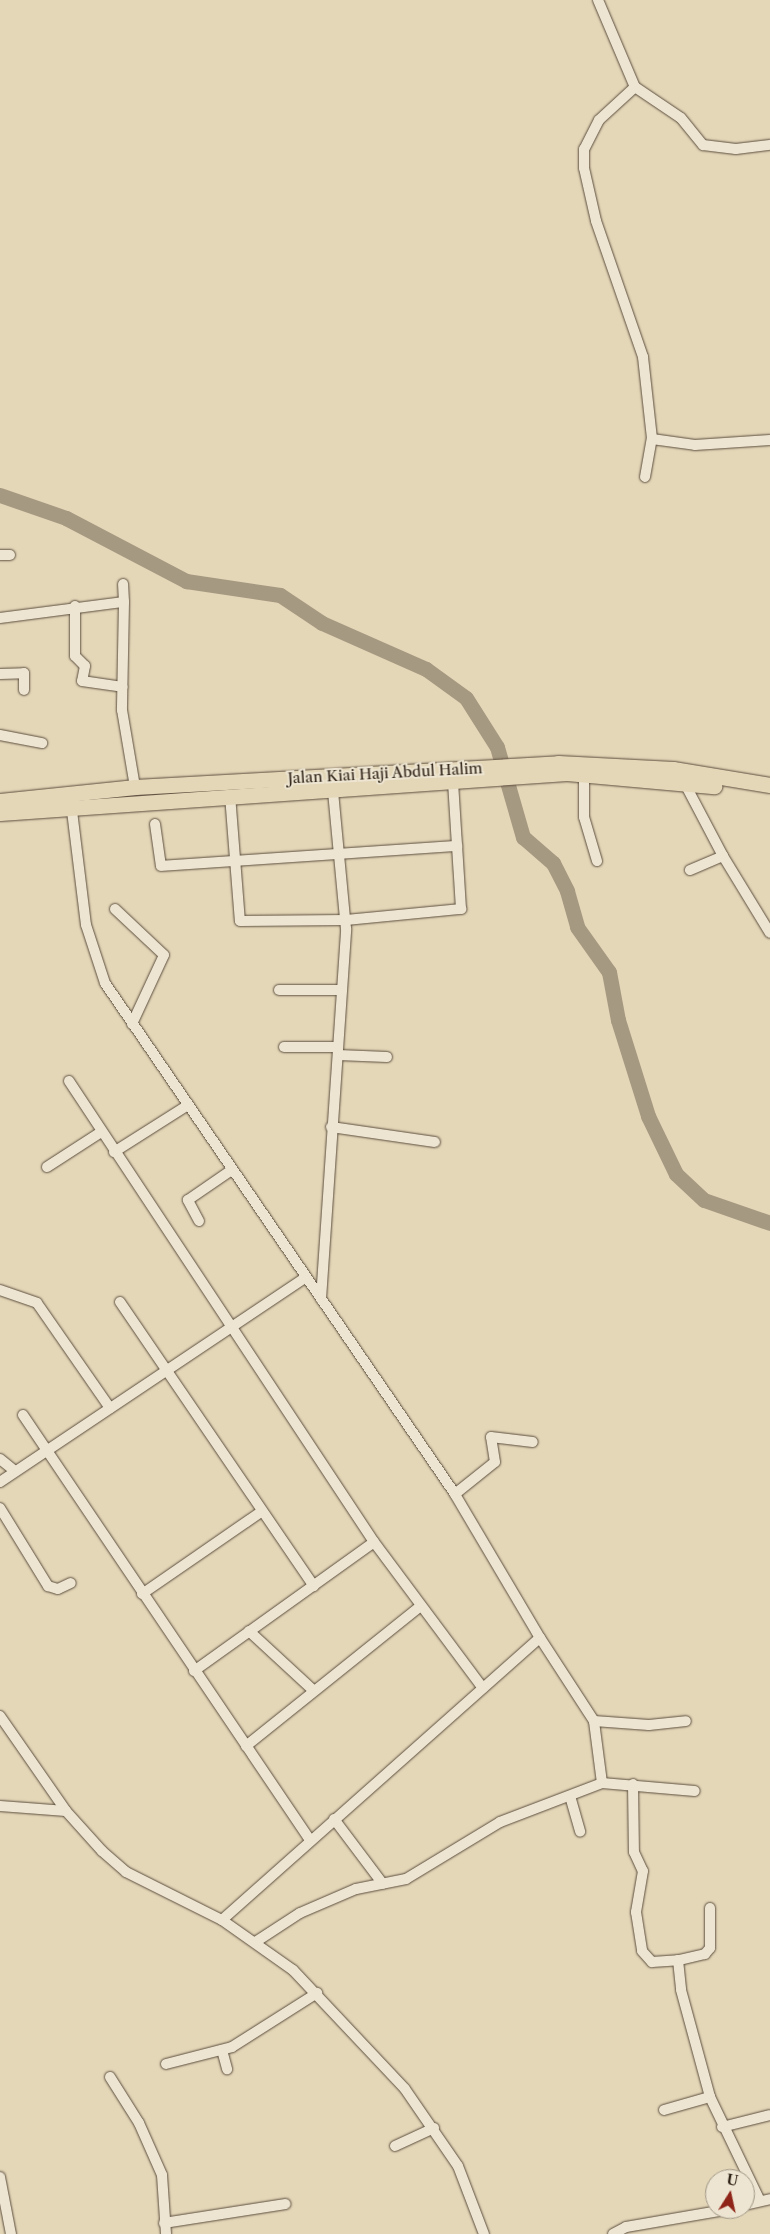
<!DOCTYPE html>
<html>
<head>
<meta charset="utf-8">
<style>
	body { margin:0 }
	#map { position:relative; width:770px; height:2234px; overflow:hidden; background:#e4d7b8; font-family:"Libre Caslon Text",serif }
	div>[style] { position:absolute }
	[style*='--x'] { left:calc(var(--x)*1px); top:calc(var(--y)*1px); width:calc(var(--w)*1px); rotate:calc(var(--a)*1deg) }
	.river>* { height:15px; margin:-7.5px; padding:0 7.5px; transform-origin:7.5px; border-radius:7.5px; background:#a69981 }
	.roads { filter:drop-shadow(0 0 1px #5c4e3e) drop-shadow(0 0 1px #5c4e3e) }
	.minor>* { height:10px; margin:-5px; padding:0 5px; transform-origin:5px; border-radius:5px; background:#ede5d1 }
	.primary>* { height:15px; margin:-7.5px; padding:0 7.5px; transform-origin:7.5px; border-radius:7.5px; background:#e4d7b8 }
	span { translate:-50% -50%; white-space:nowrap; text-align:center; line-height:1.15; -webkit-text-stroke:4px #ede5d1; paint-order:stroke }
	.street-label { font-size:15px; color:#2e2116 }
	.north { position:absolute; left:705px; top:2169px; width:50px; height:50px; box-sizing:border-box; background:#ede5d1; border:1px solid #a19786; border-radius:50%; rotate:10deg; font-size:14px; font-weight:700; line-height:20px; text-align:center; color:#2e2116 }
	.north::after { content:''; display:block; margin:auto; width:18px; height:22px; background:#8f2418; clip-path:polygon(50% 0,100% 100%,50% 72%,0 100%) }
</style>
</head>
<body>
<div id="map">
	<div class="river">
		<i style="--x:0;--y:495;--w:70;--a:19.2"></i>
		<i style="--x:66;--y:518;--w:136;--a:27.7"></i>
		<i style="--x:186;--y:581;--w:95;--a:8.5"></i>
		<i style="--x:280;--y:595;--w:50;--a:33.7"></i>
		<i style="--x:322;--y:623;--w:114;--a:23.9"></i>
		<i style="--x:426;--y:669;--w:49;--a:35.9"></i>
		<i style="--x:466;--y:698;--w:58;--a:57.7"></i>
		<i style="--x:497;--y:747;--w:94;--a:73.9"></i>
		<i style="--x:523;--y:837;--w:40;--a:41"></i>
		<i style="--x:553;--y:863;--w:31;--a:63"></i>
		<i style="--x:567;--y:891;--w:37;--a:74"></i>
		<i style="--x:577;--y:927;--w:55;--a:54.6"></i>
		<i style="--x:609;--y:972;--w:49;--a:79.4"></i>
		<i style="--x:618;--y:1020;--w:101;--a:72.6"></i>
		<i style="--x:648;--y:1116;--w:64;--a:64.2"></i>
		<i style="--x:676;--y:1174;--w:38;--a:43"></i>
		<i style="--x:704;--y:1200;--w:70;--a:19.2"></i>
	</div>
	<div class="roads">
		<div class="minor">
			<i style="--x:598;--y:0;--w:95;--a:67"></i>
			<i style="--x:635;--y:87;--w:55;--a:34"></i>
			<i style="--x:681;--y:118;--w:35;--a:51"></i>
			<i style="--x:703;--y:145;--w:33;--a:7"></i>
			<i style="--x:736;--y:149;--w:34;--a:-7"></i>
			<i style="--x:635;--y:87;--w:49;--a:137.5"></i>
			<i style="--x:599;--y:120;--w:33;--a:117"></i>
			<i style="--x:584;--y:149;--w:19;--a:90"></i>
			<i style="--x:584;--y:168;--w:54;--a:77.2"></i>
			<i style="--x:596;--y:221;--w:144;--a:70.9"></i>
			<i style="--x:643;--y:357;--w:82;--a:83.7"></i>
			<i style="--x:645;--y:477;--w:39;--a:-80"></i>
			<i style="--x:652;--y:439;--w:43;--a:7.9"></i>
			<i style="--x:695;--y:445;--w:75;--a:-3.8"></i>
			<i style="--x:0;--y:555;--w:10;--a:0"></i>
			<i style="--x:124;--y:602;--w:108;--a:91.1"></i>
			<i style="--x:122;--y:710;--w:78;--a:80.4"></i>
			<i style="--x:75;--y:606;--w:50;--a:90"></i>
			<i style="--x:75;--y:656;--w:14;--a:45"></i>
			<i style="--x:85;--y:666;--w:15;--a:101"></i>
			<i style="--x:82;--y:681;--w:41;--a:8.3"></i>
			<i style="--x:0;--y:618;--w:125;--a:-7.4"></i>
			<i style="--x:124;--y:602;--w:18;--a:-93"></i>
			<i style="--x:0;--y:674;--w:24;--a:-2"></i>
			<i style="--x:24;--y:673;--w:17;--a:90"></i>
			<i style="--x:0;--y:735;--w:43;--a:10.8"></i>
			<i style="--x:584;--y:774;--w:43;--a:90"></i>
			<i style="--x:584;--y:817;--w:46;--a:73.5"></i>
			<i style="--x:684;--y:782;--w:84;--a:62.2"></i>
			<i style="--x:723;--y:856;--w:36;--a:157"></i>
			<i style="--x:230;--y:795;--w:126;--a:85.5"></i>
			<i style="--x:240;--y:921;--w:106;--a:-0.5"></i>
			<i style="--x:346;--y:920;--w:116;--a:-5.5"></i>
			<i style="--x:461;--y:909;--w:126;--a:-93.6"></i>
			<i style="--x:155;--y:824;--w:42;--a:81.9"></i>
			<i style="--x:161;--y:866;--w:297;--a:-3.9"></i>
			<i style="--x:723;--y:856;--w:90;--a:58.6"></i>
			<i style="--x:115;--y:909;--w:67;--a:43.2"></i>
			<i style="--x:164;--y:955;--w:76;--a:114.9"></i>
			<i style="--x:279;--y:990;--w:63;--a:0"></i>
			<i style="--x:284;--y:1047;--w:54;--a:0"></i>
			<i style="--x:338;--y:1055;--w:49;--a:2.3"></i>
			<i style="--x:69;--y:1081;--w:553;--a:56.51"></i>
			<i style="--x:374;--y:1542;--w:182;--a:53.3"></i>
			<i style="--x:331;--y:1127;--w:105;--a:8.2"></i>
			<i style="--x:114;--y:1152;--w:88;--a:-32.4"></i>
			<i style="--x:47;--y:1167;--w:64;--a:-32.9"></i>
			<i style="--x:199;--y:1221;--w:24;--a:-118"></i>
			<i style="--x:188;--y:1200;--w:51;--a:-34.6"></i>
			<i style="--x:0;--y:1290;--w:39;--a:19"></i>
			<i style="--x:37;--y:1303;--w:128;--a:55.2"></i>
			<i style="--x:321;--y:1299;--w:371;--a:-86.1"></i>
			<i style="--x:346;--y:929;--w:139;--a:-95.4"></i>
			<i style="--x:120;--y:1302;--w:344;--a:55.7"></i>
			<i style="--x:23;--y:1415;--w:513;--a:55.97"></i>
			<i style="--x:0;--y:1459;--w:19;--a:39"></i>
			<i style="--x:0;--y:1482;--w:367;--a:-33.8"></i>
			<i style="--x:455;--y:1494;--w:51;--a:-38.7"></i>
			<i style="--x:495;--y:1462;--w:25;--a:-99"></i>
			<i style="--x:491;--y:1437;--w:42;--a:6.8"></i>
			<i style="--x:0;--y:1508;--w:92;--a:58.4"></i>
			<i style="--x:48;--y:1586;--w:10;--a:17"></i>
			<i style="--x:58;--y:1589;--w:14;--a:-25"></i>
			<i style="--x:142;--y:1594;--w:145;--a:-34.6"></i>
			<i style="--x:249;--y:1631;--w:87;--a:42.7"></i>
			<i style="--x:194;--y:1671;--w:221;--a:-35.6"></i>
			<i style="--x:0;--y:1716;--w:116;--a:55.2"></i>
			<i style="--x:66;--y:1811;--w:54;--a:48"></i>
			<i style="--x:102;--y:1851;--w:32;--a:41"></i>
			<i style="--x:126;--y:1872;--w:107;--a:26.6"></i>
			<i style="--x:222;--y:1920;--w:425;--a:-41.6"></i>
			<i style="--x:540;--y:1638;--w:167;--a:-120.6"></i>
			<i style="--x:455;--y:1494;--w:619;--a:-124.41"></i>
			<i style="--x:105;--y:983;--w:61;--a:-108.1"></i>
			<i style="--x:86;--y:925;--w:123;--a:-97"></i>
			<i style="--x:594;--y:1721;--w:55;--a:4.2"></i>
			<i style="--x:649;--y:1725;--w:37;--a:-6"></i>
			<i style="--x:246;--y:1746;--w:224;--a:-38.7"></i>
			<i style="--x:602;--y:1783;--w:93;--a:4.9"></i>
			<i style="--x:633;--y:1784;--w:68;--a:89.2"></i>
			<i style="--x:634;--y:1852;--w:21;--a:65"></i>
			<i style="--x:643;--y:1871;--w:42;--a:99.7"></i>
			<i style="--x:636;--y:1912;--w:39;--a:81"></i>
			<i style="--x:642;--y:1951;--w:15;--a:48"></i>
			<i style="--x:652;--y:1962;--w:26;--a:-4"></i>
			<i style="--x:570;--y:1796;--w:37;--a:74"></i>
			<i style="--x:0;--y:1806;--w:66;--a:4.3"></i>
			<i style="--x:334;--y:1819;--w:81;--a:53"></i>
			<i style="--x:710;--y:1908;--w:40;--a:90"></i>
			<i style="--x:710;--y:1948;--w:8;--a:130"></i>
			<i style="--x:705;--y:1954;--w:28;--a:167"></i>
			<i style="--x:678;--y:1960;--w:30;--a:84"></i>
			<i style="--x:681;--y:1990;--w:111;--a:74.8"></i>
			<i style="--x:710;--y:2097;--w:115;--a:64.3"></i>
			<i style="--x:222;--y:1920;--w:87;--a:35.2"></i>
			<i style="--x:293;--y:1970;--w:163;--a:46.7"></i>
			<i style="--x:405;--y:2089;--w:93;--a:55.5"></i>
			<i style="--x:458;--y:2166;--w:73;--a:69.1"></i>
			<i style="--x:257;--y:1941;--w:51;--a:-33.1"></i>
			<i style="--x:300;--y:1913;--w:61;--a:-23.2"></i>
			<i style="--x:356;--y:1889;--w:51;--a:-11.3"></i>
			<i style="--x:406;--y:1879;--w:110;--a:-31.2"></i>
			<i style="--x:500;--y:1822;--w:109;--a:-20.9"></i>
			<i style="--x:602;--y:1783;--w:63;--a:-97.4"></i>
			<i style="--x:594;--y:1721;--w:99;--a:-123"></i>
			<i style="--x:222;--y:2050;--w:20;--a:75"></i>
			<i style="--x:166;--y:2064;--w:68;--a:-14.4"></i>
			<i style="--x:232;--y:2047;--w:101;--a:-32.4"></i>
			<i style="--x:110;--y:2077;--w:54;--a:57.8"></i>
			<i style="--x:139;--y:2123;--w:57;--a:66.1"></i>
			<i style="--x:162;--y:2175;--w:59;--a:86.1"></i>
			<i style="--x:664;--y:2110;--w:48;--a:-15.8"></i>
			<i style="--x:722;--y:2127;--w:49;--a:-14"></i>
			<i style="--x:395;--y:2146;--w:43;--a:-24.8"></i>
			<i style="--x:0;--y:2177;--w:58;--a:79.1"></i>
			<i style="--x:745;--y:2205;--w:26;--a:-13"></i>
			<i style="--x:164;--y:2223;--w:123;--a:-8.9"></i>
			<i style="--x:613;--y:2234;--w:15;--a:-28"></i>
			<i style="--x:626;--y:2227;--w:106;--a:-9.8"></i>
		</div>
		<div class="primary">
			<i style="--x:0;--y:801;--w:136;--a:-5.9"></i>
			<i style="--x:135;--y:787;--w:424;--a:-3.2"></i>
			<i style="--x:558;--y:763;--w:115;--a:3"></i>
			<i style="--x:673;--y:769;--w:98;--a:9.4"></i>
			<i style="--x:0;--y:813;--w:568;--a:-4.04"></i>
			<i style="--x:567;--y:773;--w:148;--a:5.1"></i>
		</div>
	</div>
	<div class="street-label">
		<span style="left:385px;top:773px;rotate:-3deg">Jalan Kiai Haji Abdul Halim</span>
	</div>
	<div class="north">U</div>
</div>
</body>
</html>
